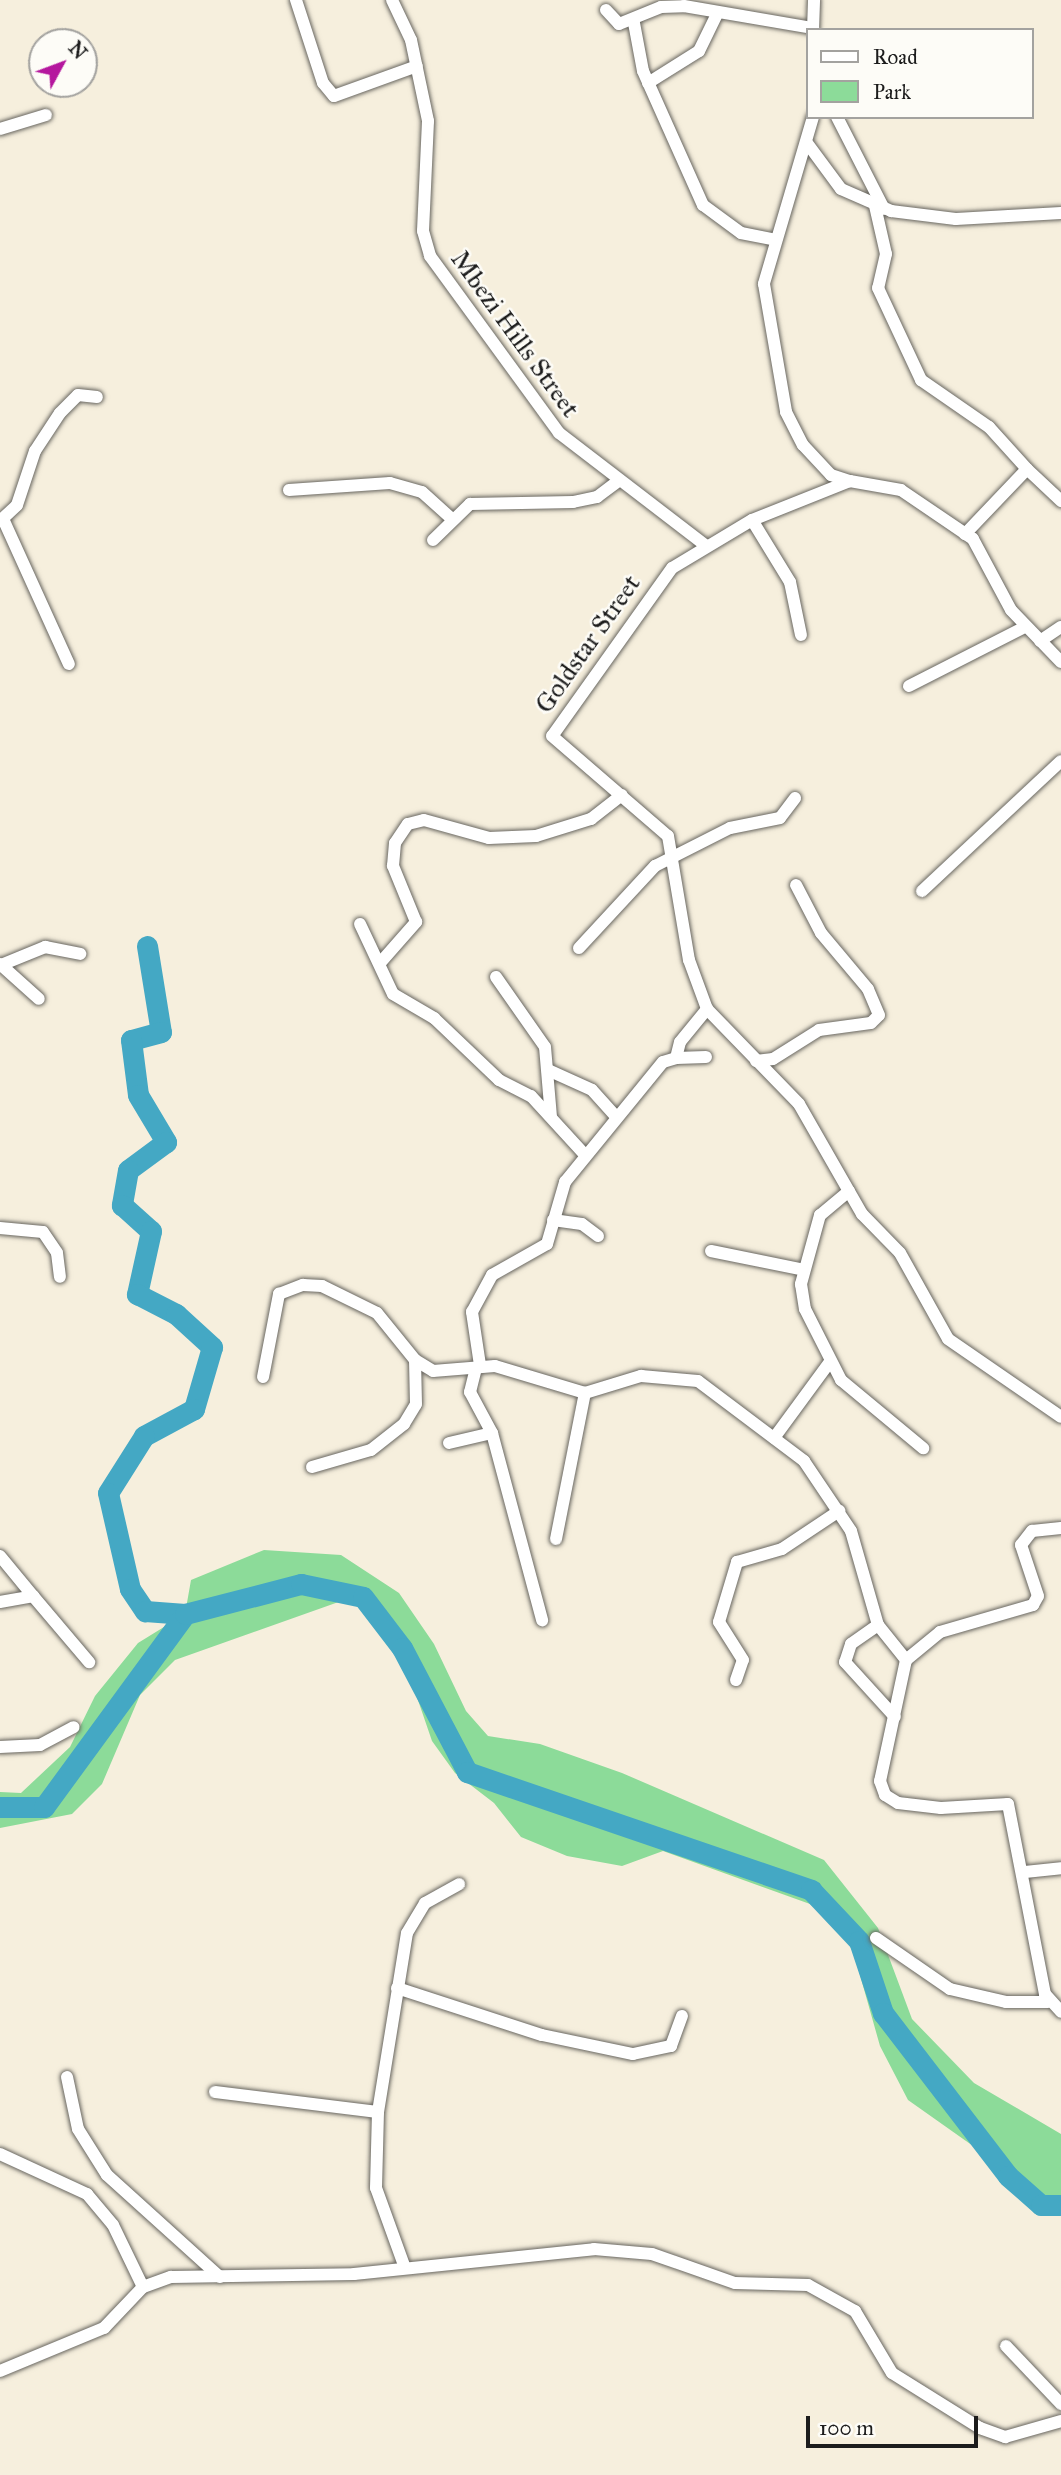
<!DOCTYPE html>
<html>
<head>
<meta charset="utf-8">
<style>
	body { margin:0 }
	#map { position:relative; width:1061px; height:2475px; overflow:hidden; background:#f6efdd; font-family:"IM FELL Great Primer",serif }
	div>[style] { position:absolute }
	[style*='--x'] { left:calc(var(--x)*1px); top:calc(var(--y)*1px); width:calc(var(--w)*1px); rotate:calc(var(--a)*1deg) }
	.green>* { inset:0; background:#8cdb99 }
	.river>* { height:21px; margin:-10.5px; padding:0 10.5px; transform-origin:10.5px; border-radius:10.5px; background:#44a8c4 }
	.roads { filter:drop-shadow(0 0 2px #686660) drop-shadow(0 0 2px #686660) }
	.minor>* { height:12px; margin:-6px; padding:0 6px; transform-origin:6px; border-radius:6px; background:#fff }
	span { translate:-50% -50%; white-space:nowrap; text-align:center; line-height:1.15; -webkit-text-stroke:5px #fdfcf7; paint-order:stroke }
	.street-label { font-size:26px; color:#1c1c1c }
	.legend { position:absolute; left:806px; top:28px; width:228px; height:91px; box-sizing:border-box; background:#fdfcf7; border:2px solid #a3a29f; margin:0; padding:9px 12px; list-style:none; font-size:21px; color:#1c1c1c }
	.legend li { display:flex; align-items:center; gap:14px; height:35px }
	.legend b { width:35px; border:2px solid #a3a29f }
	.north { position:absolute; left:28px; top:28px; width:70px; height:70px; box-sizing:border-box; background:#fdfcf7; border:2px solid #a3a29f; border-radius:50%; rotate:49deg; font-size:19px; font-weight:700; line-height:28px; text-align:center; color:#1c1c1c }
	.north::after { content:''; display:block; margin:auto; width:24px; height:32px; background:#b5179e; clip-path:polygon(50% 0,100% 100%,50% 72%,0 100%) }
	.scale { position:absolute; left:806px; top:2416px; width:172px; height:32px; box-sizing:border-box; border:4px solid #1c1c1c; border-top:0; padding-left:9px; font-size:21px; line-height:24px; white-space:nowrap; color:#1c1c1c; -webkit-text-stroke:5px #fdfcf7; paint-order:stroke }
</style>
</head>
<body>
<div id="map">
	<div class="green">
		<i style="clip-path:polygon(264px 1550px,341px 1555px,399px 1593px,434px 1644px,466px 1711px,488px 1736px,540px 1744px,622px 1773px,824px 1860px,878px 1928px,912px 2019px,974px 2083px,1061px 2134px,1061px 2208px,908px 2100px,880px 2046px,849px 1936px,810px 1904px,663px 1851px,622px 1866px,567px 1856px,521px 1837px,494px 1803px,455px 1773px,432px 1741px,409px 1674px,377px 1616px,347px 1599px,175px 1660px,140px 1695px,102px 1784px,72px 1814px,0 1828px,0 1792px,21px 1793px,70px 1747px,95px 1696px,138px 1643px,185px 1614px,191px 1580px)"></i>
	</div>
	<div class="river">
		<i style="--x:147;--y:946;--w:87;--a:80.8"></i>
		<i style="--x:161;--y:1032;--w:31;--a:165"></i>
		<i style="--x:131;--y:1040;--w:55;--a:82.7"></i>
		<i style="--x:138;--y:1095;--w:55;--a:59.2"></i>
		<i style="--x:166;--y:1142;--w:47;--a:143.6"></i>
		<i style="--x:128;--y:1170;--w:36;--a:100"></i>
		<i style="--x:122;--y:1205;--w:39;--a:42"></i>
		<i style="--x:151;--y:1231;--w:65;--a:102.5"></i>
		<i style="--x:137;--y:1294;--w:44;--a:27.1"></i>
		<i style="--x:176;--y:1314;--w:49;--a:42.5"></i>
		<i style="--x:212;--y:1347;--w:65;--a:106.2"></i>
		<i style="--x:194;--y:1409;--w:57;--a:151.6"></i>
		<i style="--x:144;--y:1436;--w:67;--a:122.3"></i>
		<i style="--x:108;--y:1493;--w:98;--a:77.1"></i>
		<i style="--x:130;--y:1589;--w:27;--a:56"></i>
		<i style="--x:145;--y:1611;--w:40;--a:4.3"></i>
		<i style="--x:0;--y:1807;--w:44;--a:0"></i>
		<i style="--x:44;--y:1807;--w:239;--a:-53.8"></i>
		<i style="--x:185;--y:1614;--w:120;--a:-14.5"></i>
		<i style="--x:301;--y:1584;--w:63;--a:11.8"></i>
		<i style="--x:363;--y:1597;--w:64;--a:52.6"></i>
		<i style="--x:402;--y:1648;--w:140;--a:62.3"></i>
		<i style="--x:467;--y:1772;--w:364;--a:18.9"></i>
		<i style="--x:811;--y:1890;--w:70;--a:46.7"></i>
		<i style="--x:859;--y:1941;--w:76;--a:71.6"></i>
		<i style="--x:883;--y:2013;--w:205;--a:52.5"></i>
		<i style="--x:1008;--y:2176;--w:44;--a:41.3"></i>
		<i style="--x:1041;--y:2205;--w:20;--a:0"></i>
	</div>
	<div class="roads">
		<div class="minor">
			<i style="--x:296;--y:0;--w:87;--a:72"></i>
			<i style="--x:323;--y:83;--w:17;--a:50"></i>
			<i style="--x:334;--y:96;--w:88;--a:-19.9"></i>
			<i style="--x:392;--y:0;--w:44;--a:64.6"></i>
			<i style="--x:411;--y:40;--w:83;--a:78.1"></i>
			<i style="--x:428;--y:121;--w:110;--a:92.6"></i>
			<i style="--x:423;--y:231;--w:26;--a:74"></i>
			<i style="--x:430;--y:256;--w:219;--a:53.9"></i>
			<i style="--x:559;--y:433;--w:185;--a:37.5"></i>
			<i style="--x:606;--y:10;--w:19;--a:47"></i>
			<i style="--x:619;--y:24;--w:45;--a:-22"></i>
			<i style="--x:661;--y:7;--w:23;--a:-2"></i>
			<i style="--x:684;--y:6;--w:131;--a:9.7"></i>
			<i style="--x:634;--y:23;--w:49;--a:79.4"></i>
			<i style="--x:643;--y:71;--w:147;--a:65.9"></i>
			<i style="--x:703;--y:205;--w:47;--a:36.4"></i>
			<i style="--x:741;--y:233;--w:33;--a:11"></i>
			<i style="--x:813;--y:30;--w:30;--a:-88"></i>
			<i style="--x:648;--y:83;--w:60;--a:-32.1"></i>
			<i style="--x:699;--y:51;--w:43;--a:-64"></i>
			<i style="--x:813;--y:117;--w:174;--a:106.4"></i>
			<i style="--x:764;--y:284;--w:130;--a:80.2"></i>
			<i style="--x:786;--y:412;--w:37;--a:63"></i>
			<i style="--x:803;--y:445;--w:41;--a:47"></i>
			<i style="--x:831;--y:475;--w:20;--a:18"></i>
			<i style="--x:837;--y:117;--w:103;--a:62.9"></i>
			<i style="--x:0;--y:129;--w:48;--a:-16.9"></i>
			<i style="--x:807;--y:143;--w:57;--a:53.5"></i>
			<i style="--x:841;--y:189;--w:55;--a:23.7"></i>
			<i style="--x:891;--y:211;--w:65;--a:7"></i>
			<i style="--x:956;--y:219;--w:105;--a:-3.3"></i>
			<i style="--x:875;--y:206;--w:49;--a:77.1"></i>
			<i style="--x:886;--y:254;--w:35;--a:103"></i>
			<i style="--x:878;--y:288;--w:102;--a:64.9"></i>
			<i style="--x:921;--y:380;--w:83;--a:34.7"></i>
			<i style="--x:989;--y:427;--w:57;--a:47.9"></i>
			<i style="--x:1027;--y:469;--w:90;--a:133.6"></i>
			<i style="--x:1027;--y:469;--w:47;--a:43.3"></i>
			<i style="--x:289;--y:490;--w:101;--a:-4"></i>
			<i style="--x:390;--y:483;--w:33;--a:16"></i>
			<i style="--x:422;--y:492;--w:39;--a:42"></i>
			<i style="--x:752;--y:520;--w:73;--a:58.5"></i>
			<i style="--x:790;--y:582;--w:54;--a:78.3"></i>
			<i style="--x:0;--y:521;--w:23;--a:-43"></i>
			<i style="--x:17;--y:505;--w:57;--a:-71.6"></i>
			<i style="--x:35;--y:451;--w:45;--a:-56.7"></i>
			<i style="--x:60;--y:413;--w:25;--a:-45"></i>
			<i style="--x:78;--y:395;--w:19;--a:6"></i>
			<i style="--x:4;--y:521;--w:157;--a:65.6"></i>
			<i style="--x:433;--y:540;--w:52;--a:-44.2"></i>
			<i style="--x:470;--y:504;--w:103;--a:-1.1"></i>
			<i style="--x:573;--y:502;--w:25;--a:-12"></i>
			<i style="--x:597;--y:497;--w:26;--a:-37"></i>
			<i style="--x:1040;--y:641;--w:25;--a:-34"></i>
			<i style="--x:1061;--y:662;--w:72;--a:-133.9"></i>
			<i style="--x:1011;--y:610;--w:81;--a:-118.2"></i>
			<i style="--x:973;--y:539;--w:87;--a:-145.8"></i>
			<i style="--x:901;--y:490;--w:52;--a:-170"></i>
			<i style="--x:850;--y:481;--w:105;--a:158.3"></i>
			<i style="--x:752;--y:520;--w:93;--a:149"></i>
			<i style="--x:672;--y:568;--w:206;--a:125.5"></i>
			<i style="--x:552;--y:736;--w:153;--a:40.8"></i>
			<i style="--x:668;--y:836;--w:126;--a:80.4"></i>
			<i style="--x:689;--y:960;--w:52;--a:69.8"></i>
			<i style="--x:707;--y:1009;--w:132;--a:45.9"></i>
			<i style="--x:799;--y:1104;--w:127;--a:60.2"></i>
			<i style="--x:862;--y:1214;--w:54;--a:45.7"></i>
			<i style="--x:900;--y:1253;--w:98;--a:60.8"></i>
			<i style="--x:948;--y:1339;--w:137;--a:34.6"></i>
			<i style="--x:909;--y:686;--w:130;--a:-27"></i>
			<i style="--x:922;--y:891;--w:190;--a:-43.1"></i>
			<i style="--x:360;--y:924;--w:77;--a:64.8"></i>
			<i style="--x:393;--y:994;--w:48;--a:30.3"></i>
			<i style="--x:434;--y:1018;--w:90;--a:43.6"></i>
			<i style="--x:499;--y:1080;--w:36;--a:27"></i>
			<i style="--x:531;--y:1096;--w:80;--a:47.5"></i>
			<i style="--x:579;--y:948;--w:112;--a:-47.2"></i>
			<i style="--x:655;--y:866;--w:84;--a:-26.9"></i>
			<i style="--x:730;--y:828;--w:51;--a:-11.3"></i>
			<i style="--x:780;--y:818;--w:25;--a:-53"></i>
			<i style="--x:380;--y:963;--w:55;--a:-48.7"></i>
			<i style="--x:416;--y:922;--w:61;--a:-112.3"></i>
			<i style="--x:393;--y:866;--w:23;--a:-85"></i>
			<i style="--x:395;--y:843;--w:23;--a:-56"></i>
			<i style="--x:408;--y:824;--w:16;--a:-14"></i>
			<i style="--x:424;--y:820;--w:67;--a:15.5"></i>
			<i style="--x:489;--y:838;--w:47;--a:-2.4"></i>
			<i style="--x:536;--y:836;--w:58;--a:-17.2"></i>
			<i style="--x:591;--y:819;--w:39;--a:-38"></i>
			<i style="--x:0;--y:964;--w:52;--a:41.9"></i>
			<i style="--x:1;--y:965;--w:48;--a:-22.2"></i>
			<i style="--x:45;--y:947;--w:36;--a:11"></i>
			<i style="--x:496;--y:977;--w:85;--a:55"></i>
			<i style="--x:545;--y:1047;--w:70;--a:85.1"></i>
			<i style="--x:676;--y:1058;--w:30;--a:-2"></i>
			<i style="--x:756;--y:1061;--w:17;--a:-7"></i>
			<i style="--x:773;--y:1059;--w:54;--a:-32.2"></i>
			<i style="--x:819;--y:1030;--w:52;--a:-7.7"></i>
			<i style="--x:871;--y:1023;--w:11;--a:-45"></i>
			<i style="--x:879;--y:1015;--w:28;--a:-113"></i>
			<i style="--x:868;--y:989;--w:73;--a:-130"></i>
			<i style="--x:821;--y:933;--w:54;--a:-117.5"></i>
			<i style="--x:548;--y:1070;--w:48;--a:24.4"></i>
			<i style="--x:592;--y:1090;--w:36;--a:48"></i>
			<i style="--x:849;--y:1191;--w:38;--a:140"></i>
			<i style="--x:820;--y:1215;--w:72;--a:105.4"></i>
			<i style="--x:801;--y:1284;--w:25;--a:81"></i>
			<i style="--x:805;--y:1309;--w:80;--a:63.1"></i>
			<i style="--x:841;--y:1380;--w:107;--a:39.7"></i>
			<i style="--x:553;--y:1220;--w:29;--a:8"></i>
			<i style="--x:582;--y:1224;--w:20;--a:37"></i>
			<i style="--x:0;--y:1228;--w:43;--a:5.3"></i>
			<i style="--x:43;--y:1232;--w:25;--a:56"></i>
			<i style="--x:57;--y:1253;--w:24;--a:83"></i>
			<i style="--x:711;--y:1251;--w:95;--a:11.5"></i>
			<i style="--x:480;--y:1365;--w:54;--a:-98.6"></i>
			<i style="--x:472;--y:1312;--w:42;--a:-61.6"></i>
			<i style="--x:492;--y:1275;--w:63;--a:-29.4"></i>
			<i style="--x:547;--y:1244;--w:65;--a:-73.8"></i>
			<i style="--x:565;--y:1182;--w:155;--a:-50.8"></i>
			<i style="--x:663;--y:1062;--w:14;--a:-17"></i>
			<i style="--x:676;--y:1058;--w:16;--a:-76"></i>
			<i style="--x:680;--y:1042;--w:43;--a:-50.7"></i>
			<i style="--x:476;--y:1368;--w:25;--a:104"></i>
			<i style="--x:470;--y:1392;--w:47;--a:61.8"></i>
			<i style="--x:492;--y:1433;--w:194;--a:75"></i>
			<i style="--x:263;--y:1377;--w:85;--a:-79.1"></i>
			<i style="--x:279;--y:1294;--w:26;--a:-21"></i>
			<i style="--x:303;--y:1285;--w:19;--a:3"></i>
			<i style="--x:322;--y:1286;--w:61;--a:26.1"></i>
			<i style="--x:377;--y:1313;--w:60;--a:51"></i>
			<i style="--x:415;--y:1360;--w:21;--a:31"></i>
			<i style="--x:433;--y:1371;--w:62;--a:-4.6"></i>
			<i style="--x:495;--y:1366;--w:94;--a:16.7"></i>
			<i style="--x:585;--y:1393;--w:59;--a:-16.9"></i>
			<i style="--x:641;--y:1376;--w:57;--a:5"></i>
			<i style="--x:698;--y:1381;--w:133;--a:37"></i>
			<i style="--x:804;--y:1461;--w:84;--a:56.1"></i>
			<i style="--x:851;--y:1531;--w:98;--a:74"></i>
			<i style="--x:878;--y:1625;--w:45;--a:51.3"></i>
			<i style="--x:906;--y:1660;--w:124;--a:102.1"></i>
			<i style="--x:880;--y:1781;--w:15;--a:70"></i>
			<i style="--x:885;--y:1795;--w:15;--a:32"></i>
			<i style="--x:898;--y:1803;--w:43;--a:6.6"></i>
			<i style="--x:941;--y:1808;--w:67;--a:-3.4"></i>
			<i style="--x:1008;--y:1804;--w:194;--a:79"></i>
			<i style="--x:1045;--y:1994;--w:24;--a:48"></i>
			<i style="--x:774;--y:1438;--w:93;--a:-53.7"></i>
			<i style="--x:449;--y:1443;--w:44;--a:-13.1"></i>
			<i style="--x:312;--y:1467;--w:61;--a:-16.1"></i>
			<i style="--x:371;--y:1450;--w:42;--a:-38.2"></i>
			<i style="--x:404;--y:1424;--w:23;--a:-59"></i>
			<i style="--x:416;--y:1404;--w:44;--a:-91.3"></i>
			<i style="--x:556;--y:1539;--w:149;--a:-78.8"></i>
			<i style="--x:0;--y:1556;--w:52;--a:50.5"></i>
			<i style="--x:0;--y:1602;--w:34;--a:-10"></i>
			<i style="--x:33;--y:1596;--w:87;--a:49.7"></i>
			<i style="--x:878;--y:1625;--w:33;--a:145"></i>
			<i style="--x:851;--y:1644;--w:19;--a:108"></i>
			<i style="--x:845;--y:1662;--w:74;--a:47.7"></i>
			<i style="--x:906;--y:1660;--w:44;--a:-39.5"></i>
			<i style="--x:940;--y:1632;--w:97;--a:-16.2"></i>
			<i style="--x:1033;--y:1605;--w:10;--a:-61"></i>
			<i style="--x:1038;--y:1596;--w:54;--a:-108.4"></i>
			<i style="--x:1021;--y:1545;--w:18;--a:-52"></i>
			<i style="--x:1032;--y:1531;--w:29;--a:-6"></i>
			<i style="--x:736;--y:1680;--w:21;--a:-71"></i>
			<i style="--x:743;--y:1660;--w:45;--a:-122.3"></i>
			<i style="--x:719;--y:1622;--w:63;--a:-73.3"></i>
			<i style="--x:737;--y:1562;--w:47;--a:-16.1"></i>
			<i style="--x:782;--y:1549;--w:69;--a:-33.7"></i>
			<i style="--x:0;--y:1747;--w:40;--a:-2.9"></i>
			<i style="--x:40;--y:1745;--w:38;--a:-28"></i>
			<i style="--x:1025;--y:1872;--w:36;--a:-6"></i>
			<i style="--x:876;--y:1938;--w:90;--a:34.6"></i>
			<i style="--x:950;--y:1989;--w:57;--a:13.1"></i>
			<i style="--x:1006;--y:2002;--w:42;--a:0"></i>
			<i style="--x:397;--y:1988;--w:152;--a:18"></i>
			<i style="--x:542;--y:2035;--w:93;--a:11.8"></i>
			<i style="--x:633;--y:2054;--w:39;--a:-12"></i>
			<i style="--x:671;--y:2046;--w:32;--a:-70"></i>
			<i style="--x:67;--y:2077;--w:53;--a:78.1"></i>
			<i style="--x:78;--y:2129;--w:54;--a:57.8"></i>
			<i style="--x:107;--y:2175;--w:152;--a:42.1"></i>
			<i style="--x:215;--y:2092;--w:164;--a:7"></i>
			<i style="--x:0;--y:2154;--w:96;--a:24.7"></i>
			<i style="--x:87;--y:2194;--w:40;--a:50"></i>
			<i style="--x:113;--y:2225;--w:69;--a:64.2"></i>
			<i style="--x:405;--y:2268;--w:85;--a:-109.9"></i>
			<i style="--x:376;--y:2188;--w:76;--a:-88.5"></i>
			<i style="--x:378;--y:2112;--w:181;--a:-80.8"></i>
			<i style="--x:407;--y:1933;--w:35;--a:-59"></i>
			<i style="--x:425;--y:1903;--w:39;--a:-29"></i>
			<i style="--x:1006;--y:2346;--w:80;--a:46.5"></i>
			<i style="--x:0;--y:2371;--w:113;--a:-22.5"></i>
			<i style="--x:104;--y:2328;--w:57;--a:-46.4"></i>
			<i style="--x:143;--y:2287;--w:30;--a:-20"></i>
			<i style="--x:171;--y:2277;--w:183;--a:-0.9"></i>
			<i style="--x:354;--y:2274;--w:241;--a:-5.9"></i>
			<i style="--x:594;--y:2249;--w:58;--a:4.9"></i>
			<i style="--x:652;--y:2254;--w:88;--a:19.3"></i>
			<i style="--x:735;--y:2283;--w:73;--a:1.6"></i>
			<i style="--x:808;--y:2285;--w:54;--a:29"></i>
			<i style="--x:855;--y:2311;--w:72;--a:59.2"></i>
			<i style="--x:892;--y:2373;--w:104;--a:32"></i>
			<i style="--x:980;--y:2428;--w:27;--a:20"></i>
			<i style="--x:1005;--y:2437;--w:58;--a:-15.9"></i>
		</div>
	</div>
	<div class="street-label">
		<span style="left:515px;top:334px;rotate:54deg">Mbezi Hills Street</span>
		<span style="left:588px;top:644px;rotate:-55deg">Goldstar Street</span>
	</div>
	<ul class="legend">
	<li><b style="height:9px;background:#fff"></b>Road</li>
	<li><b style="height:19px;background:#8cdb99"></b>Park</li>
	</ul>
	<div class="north">N</div>
	<div class="scale">100 m</div>
</div>
</body>
</html>
